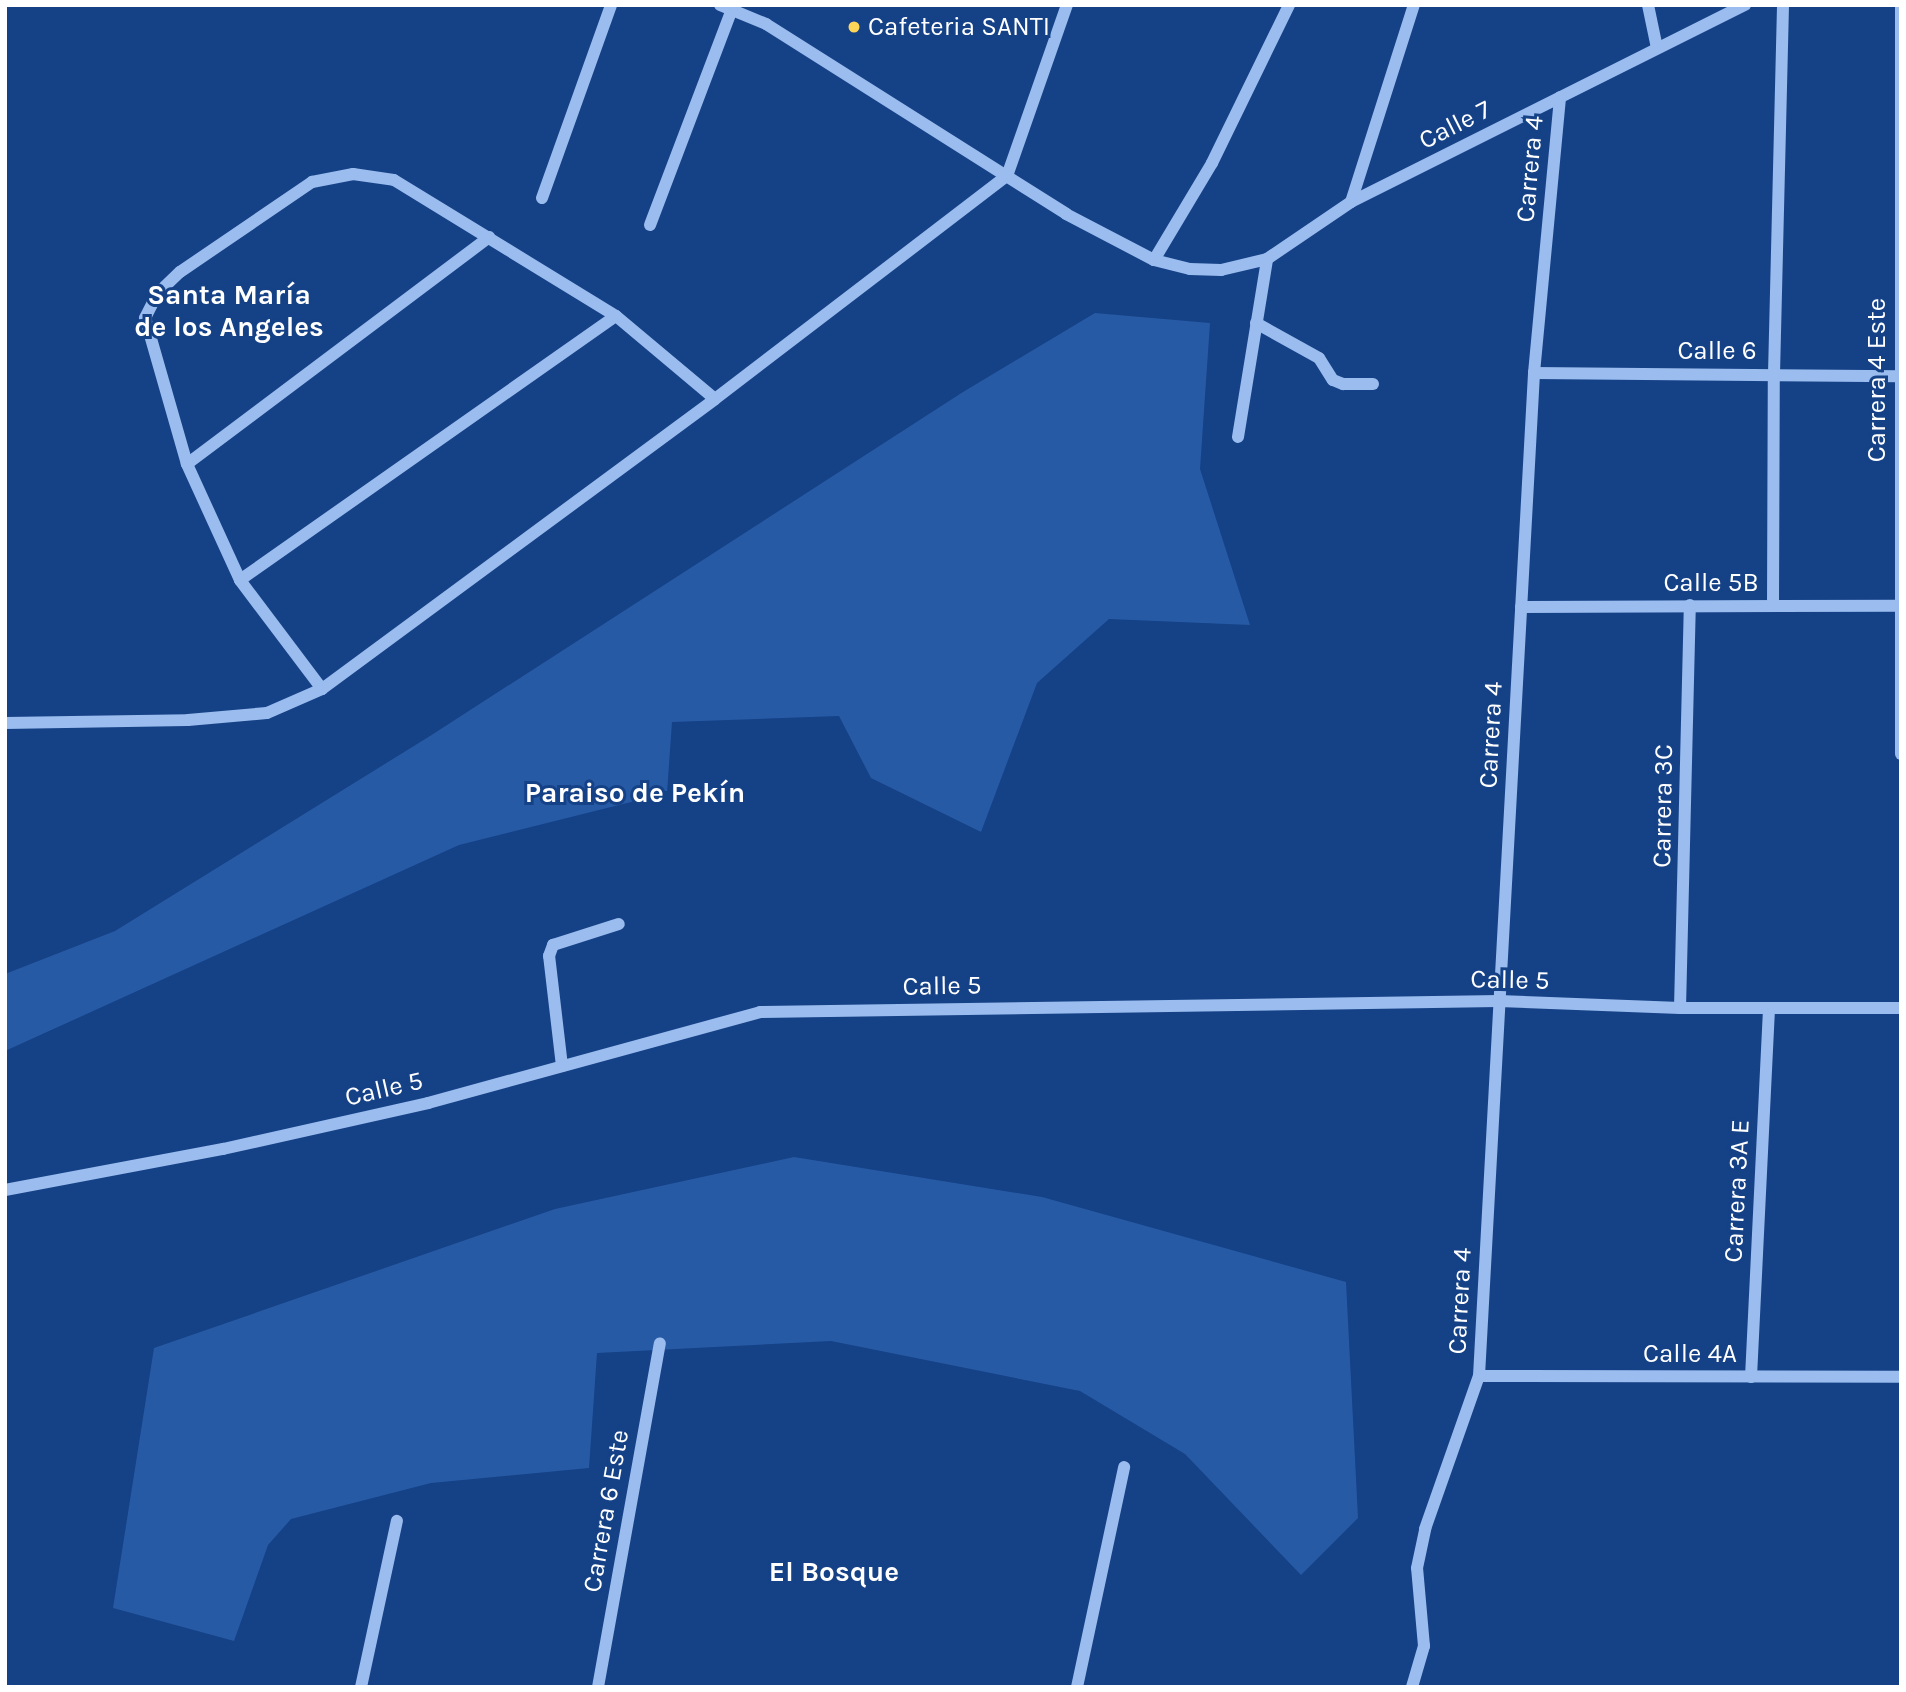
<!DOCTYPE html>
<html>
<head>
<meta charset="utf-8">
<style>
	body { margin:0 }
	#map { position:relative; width:1906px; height:1692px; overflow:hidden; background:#154186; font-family:Karla,sans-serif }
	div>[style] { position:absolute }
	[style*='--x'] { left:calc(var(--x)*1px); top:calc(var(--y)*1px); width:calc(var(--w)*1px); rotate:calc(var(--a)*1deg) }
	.green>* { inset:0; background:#275aa5 }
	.minor>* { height:12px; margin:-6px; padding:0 6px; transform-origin:6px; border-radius:6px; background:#9abcee }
	.dots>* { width:19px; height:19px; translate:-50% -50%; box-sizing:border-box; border:4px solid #154186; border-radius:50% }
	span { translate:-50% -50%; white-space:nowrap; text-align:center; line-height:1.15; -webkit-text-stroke:6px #154186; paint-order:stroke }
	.poi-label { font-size:26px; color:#fff }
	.left { translate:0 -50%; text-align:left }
	.street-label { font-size:26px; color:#fff }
	.neighbourhood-label { font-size:28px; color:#fff; font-weight:700 }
	.frame { position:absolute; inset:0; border:7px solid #fff; pointer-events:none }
</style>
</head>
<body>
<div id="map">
	<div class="green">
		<i style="clip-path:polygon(1095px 313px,1210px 323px,1200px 469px,1250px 625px,1109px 619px,1037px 683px,981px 832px,871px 778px,839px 716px,672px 722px,667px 793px,459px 845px,5px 1051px,5px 974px,115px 931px,430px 736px,963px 392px)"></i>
		<i style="clip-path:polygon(794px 1157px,1042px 1197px,1346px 1282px,1358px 1518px,1301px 1575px,1185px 1454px,1080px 1391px,831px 1341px,597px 1353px,589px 1468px,431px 1483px,291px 1519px,268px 1545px,234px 1641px,113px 1608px,154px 1348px,555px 1209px)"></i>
	</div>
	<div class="minor">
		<i style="--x:720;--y:5;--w:50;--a:22.4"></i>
		<i style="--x:766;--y:24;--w:355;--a:32.3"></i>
		<i style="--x:1066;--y:214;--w:99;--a:27.6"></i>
		<i style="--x:1154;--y:260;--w:37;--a:14"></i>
		<i style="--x:1190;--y:269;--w:31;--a:2"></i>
		<i style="--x:1221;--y:270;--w:47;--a:-13.4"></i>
		<i style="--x:1267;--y:259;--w:102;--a:-34.2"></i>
		<i style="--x:1351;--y:202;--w:441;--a:-26.6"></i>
		<i style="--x:1648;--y:5;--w:44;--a:78.2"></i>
		<i style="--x:1901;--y:5;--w:749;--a:90"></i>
		<i style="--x:542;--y:198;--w:205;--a:-70.3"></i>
		<i style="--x:1351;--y:202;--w:207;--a:-72.3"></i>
		<i style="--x:650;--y:225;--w:231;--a:-69.2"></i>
		<i style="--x:1154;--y:260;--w:113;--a:-59.1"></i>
		<i style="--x:1212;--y:163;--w:176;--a:-64"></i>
		<i style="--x:1256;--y:323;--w:72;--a:29.1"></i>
		<i style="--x:1319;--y:358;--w:26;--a:58"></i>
		<i style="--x:1333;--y:380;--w:11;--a:22"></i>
		<i style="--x:1343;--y:384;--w:30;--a:0"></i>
		<i style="--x:1534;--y:373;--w:365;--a:0.5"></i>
		<i style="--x:1238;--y:437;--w:180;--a:-80.7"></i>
		<i style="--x:187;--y:464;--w:378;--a:-36.9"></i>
		<i style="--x:240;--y:580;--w:459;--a:-35.1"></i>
		<i style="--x:1773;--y:606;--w:232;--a:-89.8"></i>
		<i style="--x:1774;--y:374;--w:369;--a:-88.6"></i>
		<i style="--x:1521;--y:607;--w:379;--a:-0.2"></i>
		<i style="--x:322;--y:689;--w:136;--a:-127"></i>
		<i style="--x:240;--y:580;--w:128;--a:-114.6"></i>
		<i style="--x:187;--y:464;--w:152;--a:-106"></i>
		<i style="--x:145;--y:318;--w:27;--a:-63"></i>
		<i style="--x:157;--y:294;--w:32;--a:-44"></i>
		<i style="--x:180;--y:272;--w:160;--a:-34.3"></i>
		<i style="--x:312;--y:182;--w:42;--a:-11"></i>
		<i style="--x:353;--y:174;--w:41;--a:8.3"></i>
		<i style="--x:394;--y:180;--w:260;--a:31.5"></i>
		<i style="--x:616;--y:316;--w:129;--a:40"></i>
		<i style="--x:5;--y:723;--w:183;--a:-0.9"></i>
		<i style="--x:188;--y:720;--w:79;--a:-5.1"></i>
		<i style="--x:267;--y:713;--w:60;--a:-23.6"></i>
		<i style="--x:322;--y:689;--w:488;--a:-36.4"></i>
		<i style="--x:715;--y:399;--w:367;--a:-37.4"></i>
		<i style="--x:1007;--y:176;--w:181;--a:-70.7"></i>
		<i style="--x:1680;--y:1008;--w:403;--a:-88.6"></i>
		<i style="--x:562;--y:1066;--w:111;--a:-96.7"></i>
		<i style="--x:549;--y:956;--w:12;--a:-70"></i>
		<i style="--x:553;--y:945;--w:69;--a:-17.7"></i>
		<i style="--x:5;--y:1190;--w:222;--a:-10.7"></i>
		<i style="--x:223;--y:1149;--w:210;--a:-12.6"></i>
		<i style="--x:428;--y:1103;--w:344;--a:-15.3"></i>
		<i style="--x:760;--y:1012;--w:739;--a:-0.85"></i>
		<i style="--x:1499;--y:1001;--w:181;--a:2.2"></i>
		<i style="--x:1680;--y:1008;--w:221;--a:0"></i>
		<i style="--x:1479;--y:1376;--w:422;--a:0.1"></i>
		<i style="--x:1751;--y:1377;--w:369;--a:-87.2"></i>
		<i style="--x:361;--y:1687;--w:170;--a:-77.8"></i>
		<i style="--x:598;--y:1687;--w:349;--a:-79.8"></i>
		<i style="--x:1077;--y:1687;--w:225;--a:-77.9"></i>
		<i style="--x:1412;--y:1687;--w:43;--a:-73.7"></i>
		<i style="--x:1424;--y:1646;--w:78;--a:-95.1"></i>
		<i style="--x:1417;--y:1568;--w:40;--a:-78"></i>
		<i style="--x:1425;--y:1529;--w:162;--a:-70.6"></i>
		<i style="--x:1479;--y:1376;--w:1005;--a:-86.86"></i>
		<i style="--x:1534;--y:373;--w:277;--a:-84.6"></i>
	</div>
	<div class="dots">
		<i style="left:854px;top:27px;background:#ffd657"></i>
	</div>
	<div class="poi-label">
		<span class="left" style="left:868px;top:27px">Cafeteria SANTI</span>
	</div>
	<div class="street-label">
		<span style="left:1455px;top:125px;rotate:-27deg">Calle 7</span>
		<span style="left:1530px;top:169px;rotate:-85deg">Carrera 4</span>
		<span style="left:1717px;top:351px">Calle 6</span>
		<span style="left:1877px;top:380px;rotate:-90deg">Carrera 4 Este</span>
		<span style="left:1711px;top:583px">Calle 5B</span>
		<span style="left:1491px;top:735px;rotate:-87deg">Carrera 4</span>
		<span style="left:1663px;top:806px;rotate:-89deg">Carrera 3C</span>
		<span style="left:1510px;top:980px;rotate:1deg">Calle 5</span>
		<span style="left:942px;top:986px;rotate:-1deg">Calle 5</span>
		<span style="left:384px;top:1089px;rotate:-13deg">Calle 5</span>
		<span style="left:1737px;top:1191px;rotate:-87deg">Carrera 3A E</span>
		<span style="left:1460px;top:1301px;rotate:-87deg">Carrera 4</span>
		<span style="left:1690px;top:1354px">Calle 4A</span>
		<span style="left:606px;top:1511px;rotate:-80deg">Carrera 6 Este</span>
	</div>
	<div class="neighbourhood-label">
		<span style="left:229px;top:311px">Santa María<br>de los Angeles</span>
		<span style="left:635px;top:793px">Paraiso de Pekín</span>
		<span style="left:834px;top:1572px">El Bosque</span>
	</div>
	<div class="frame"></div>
</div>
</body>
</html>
